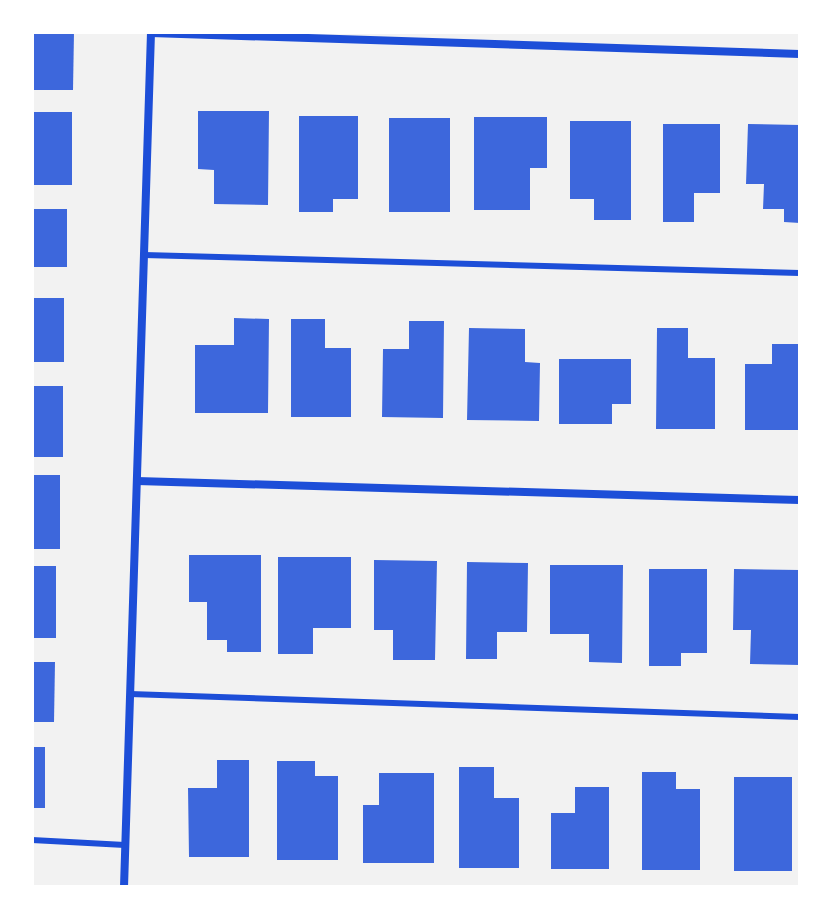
<!DOCTYPE html>
<html>
<head>
<meta charset="utf-8">
<style>
	body { margin:0 }
	#map { position:relative; width:832px; height:919px; overflow:hidden; background:#f2f2f2; font-family:Figtree,sans-serif }
	div>[style] { position:absolute }
	[style*='--x'] { left:calc(var(--x)*1px); top:calc(var(--y)*1px); width:calc(var(--w)*1px); rotate:calc(var(--a)*1deg) }
	.building>* { inset:0; background:#3d67dc }
	.service>* { height:6px; margin:-3px; padding:0 3px; transform-origin:3px; border-radius:3px; background:#1d4ed8 }
	.minor>* { height:8px; margin:-4px; padding:0 4px; transform-origin:4px; border-radius:4px; background:#1d4ed8 }
	span { translate:-50% -50%; white-space:nowrap; text-align:center; line-height:1.15; -webkit-text-stroke:8px #fff; paint-order:stroke }
	.frame { position:absolute; inset:0; border:34px solid #fff; pointer-events:none }
</style>
</head>
<body>
<div id="map">
	<div class="building">
		<i style="clip-path:polygon(32px 32px,74px 32px,73px 90px,32px 90px)"></i>
		<i style="clip-path:polygon(198px 111px,269px 111px,268px 205px,214px 204px,214px 170px,198px 169px)"></i>
		<i style="clip-path:polygon(32px 112px,72px 112px,72px 185px,32px 185px)"></i>
		<i style="clip-path:polygon(299px 116px,358px 116px,358px 199px,333px 199px,333px 212px,299px 212px)"></i>
		<i style="clip-path:polygon(474px 117px,547px 117px,547px 168px,530px 168px,530px 210px,474px 210px)"></i>
		<i style="clip-path:polygon(389px 118px,450px 118px,450px 212px,389px 212px)"></i>
		<i style="clip-path:polygon(570px 121px,631px 121px,631px 220px,594px 220px,594px 199px,570px 199px)"></i>
		<i style="clip-path:polygon(663px 124px,720px 124px,720px 193px,694px 193px,694px 222px,663px 222px)"></i>
		<i style="clip-path:polygon(748px 124px,800px 125px,800px 223px,784px 222px,784px 209px,763px 209px,764px 184px,746px 184px)"></i>
		<i style="clip-path:polygon(32px 209px,67px 209px,67px 267px,32px 267px)"></i>
		<i style="clip-path:polygon(32px 298px,64px 298px,64px 362px,32px 362px)"></i>
		<i style="clip-path:polygon(234px 318px,269px 319px,268px 413px,195px 413px,195px 345px,234px 345px)"></i>
		<i style="clip-path:polygon(291px 319px,325px 319px,325px 348px,351px 348px,351px 417px,291px 417px)"></i>
		<i style="clip-path:polygon(409px 321px,444px 321px,443px 418px,382px 417px,383px 349px,409px 349px)"></i>
		<i style="clip-path:polygon(469px 328px,525px 329px,525px 362px,540px 363px,539px 421px,467px 420px)"></i>
		<i style="clip-path:polygon(657px 328px,688px 328px,688px 358px,715px 358px,715px 429px,656px 429px)"></i>
		<i style="clip-path:polygon(772px 344px,800px 344px,800px 430px,745px 430px,745px 364px,772px 364px)"></i>
		<i style="clip-path:polygon(559px 359px,631px 359px,631px 404px,612px 404px,612px 424px,559px 424px)"></i>
		<i style="clip-path:polygon(32px 386px,63px 386px,63px 457px,32px 457px)"></i>
		<i style="clip-path:polygon(32px 475px,60px 475px,60px 549px,32px 549px)"></i>
		<i style="clip-path:polygon(189px 555px,261px 555px,261px 652px,227px 652px,227px 640px,207px 640px,207px 602px,189px 602px)"></i>
		<i style="clip-path:polygon(278px 557px,351px 557px,351px 628px,313px 628px,313px 654px,278px 654px)"></i>
		<i style="clip-path:polygon(374px 560px,437px 561px,435px 660px,393px 660px,393px 630px,374px 630px)"></i>
		<i style="clip-path:polygon(467px 562px,528px 563px,527px 632px,497px 632px,497px 659px,466px 659px)"></i>
		<i style="clip-path:polygon(550px 565px,623px 565px,622px 663px,589px 662px,589px 634px,550px 634px)"></i>
		<i style="clip-path:polygon(32px 566px,56px 566px,56px 638px,32px 638px)"></i>
		<i style="clip-path:polygon(649px 569px,707px 569px,707px 653px,681px 653px,681px 666px,649px 666px)"></i>
		<i style="clip-path:polygon(734px 569px,800px 570px,800px 665px,750px 664px,751px 630px,733px 630px)"></i>
		<i style="clip-path:polygon(32px 662px,55px 662px,54px 722px,32px 722px)"></i>
		<i style="clip-path:polygon(32px 747px,45px 747px,45px 808px,32px 808px)"></i>
		<i style="clip-path:polygon(217px 760px,249px 760px,249px 857px,189px 857px,188px 788px,217px 788px)"></i>
		<i style="clip-path:polygon(277px 761px,315px 761px,315px 776px,338px 776px,338px 860px,277px 860px)"></i>
		<i style="clip-path:polygon(459px 767px,494px 767px,494px 798px,519px 798px,519px 868px,459px 868px)"></i>
		<i style="clip-path:polygon(642px 772px,676px 772px,676px 789px,700px 789px,700px 870px,642px 870px)"></i>
		<i style="clip-path:polygon(379px 773px,434px 773px,434px 863px,363px 863px,363px 805px,379px 805px)"></i>
		<i style="clip-path:polygon(734px 777px,792px 777px,792px 871px,734px 871px)"></i>
		<i style="clip-path:polygon(575px 787px,609px 787px,609px 869px,551px 869px,551px 813px,575px 813px)"></i>
	</div>
	<div class="service">
		<i style="--x:144;--y:255;--w:656;--a:1.57"></i>
		<i style="--x:130;--y:694;--w:670;--a:1.97"></i>
		<i style="--x:32;--y:840;--w:93;--a:3.1"></i>
	</div>
	<div class="minor">
		<i style="--x:151;--y:33;--w:649;--a:1.85"></i>
		<i style="--x:137;--y:481;--w:663;--a:1.64"></i>
		<i style="--x:124;--y:887;--w:855;--a:-88.19"></i>
	</div>
	<div class="frame"></div>
</div>
</body>
</html>
